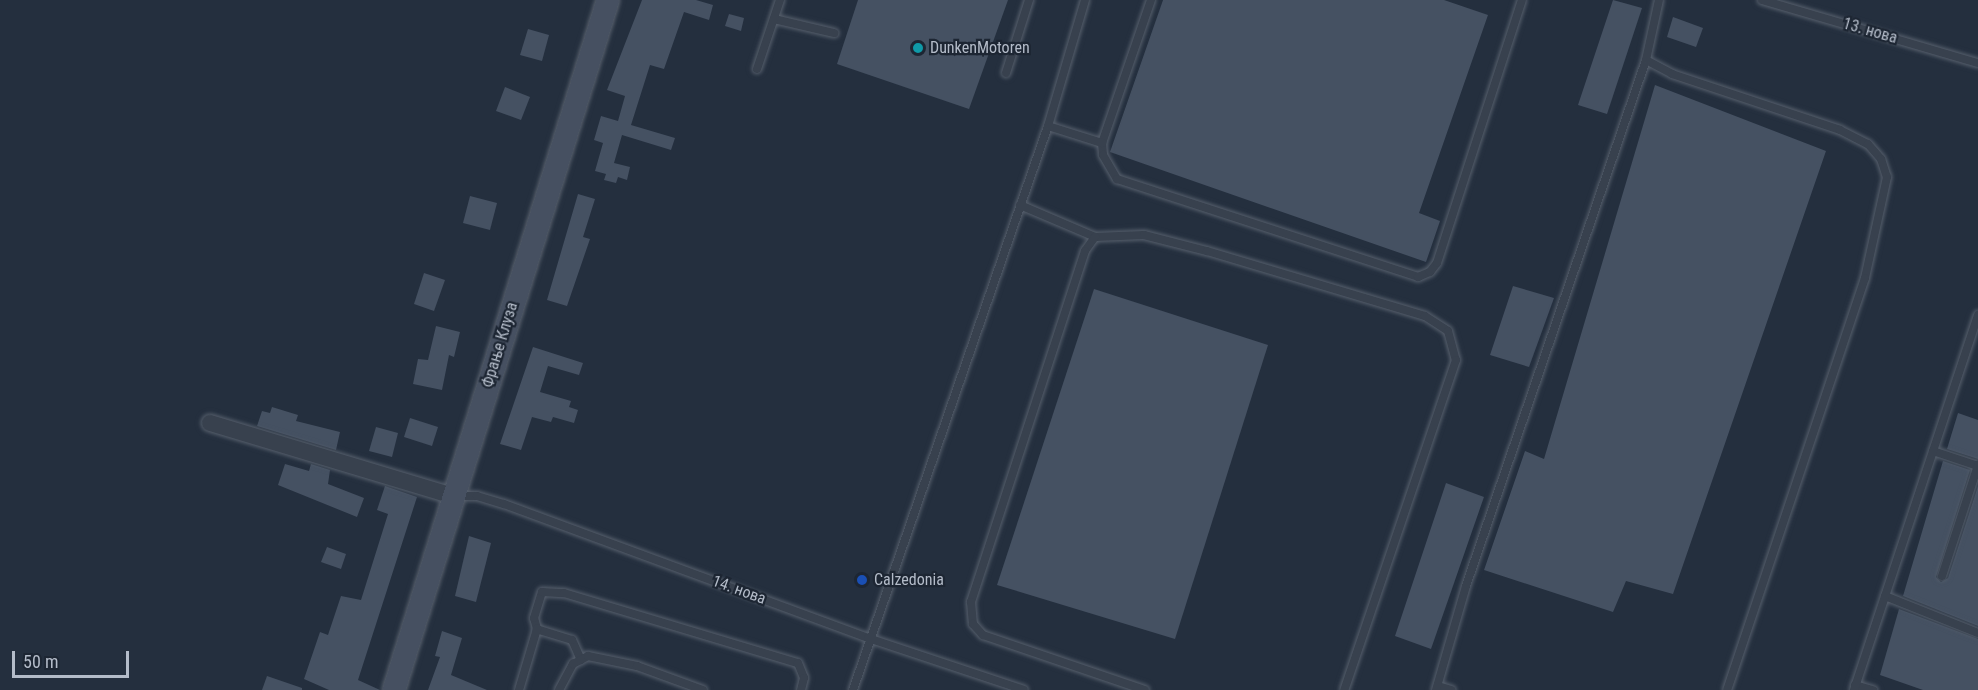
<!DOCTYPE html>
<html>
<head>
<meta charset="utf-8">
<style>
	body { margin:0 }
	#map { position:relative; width:1978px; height:690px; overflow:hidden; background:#242f3e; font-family:"Roboto Condensed",sans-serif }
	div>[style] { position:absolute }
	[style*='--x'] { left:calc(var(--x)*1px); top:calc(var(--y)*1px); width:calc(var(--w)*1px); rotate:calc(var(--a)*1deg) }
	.building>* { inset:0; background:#455162 }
	.roads { filter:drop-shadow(0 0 2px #565f6c) drop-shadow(0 0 2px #565f6c) }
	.service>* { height:8px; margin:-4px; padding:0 4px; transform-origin:4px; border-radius:4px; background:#38414e }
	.minor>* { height:16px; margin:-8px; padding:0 8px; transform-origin:8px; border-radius:8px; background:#38414e }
	.secondary>* { height:22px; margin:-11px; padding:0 11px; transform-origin:11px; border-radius:11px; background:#465061 }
	.dots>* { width:16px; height:16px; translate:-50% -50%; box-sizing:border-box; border:3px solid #1d2633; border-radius:50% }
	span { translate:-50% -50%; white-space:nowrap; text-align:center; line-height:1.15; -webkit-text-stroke:4.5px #1d2633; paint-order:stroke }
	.street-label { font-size:16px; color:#b4bcc9 }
	.poi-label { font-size:16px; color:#b4bcc9 }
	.left { translate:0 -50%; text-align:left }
	.scale { position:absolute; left:12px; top:651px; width:117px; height:27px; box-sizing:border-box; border:3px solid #b4bcc9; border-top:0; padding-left:8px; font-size:18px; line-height:21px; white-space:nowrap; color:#b4bcc9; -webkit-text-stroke:4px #1d2633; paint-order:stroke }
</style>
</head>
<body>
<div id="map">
	<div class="building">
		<i style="clip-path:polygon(642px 0,696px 0,713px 5px,709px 20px,684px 12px,664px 69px,650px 65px,631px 125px,675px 138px,671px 150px,622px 135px,614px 163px,630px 167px,627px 180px,618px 177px,616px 183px,604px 180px,606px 174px,595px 171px,603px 143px,594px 140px,601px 116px,618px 121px,625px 96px,607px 90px)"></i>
		<i style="clip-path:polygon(858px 0,1008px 0,969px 109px,837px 64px)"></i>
		<i style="clip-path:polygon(1163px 0,1444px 0,1488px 15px,1419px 213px,1440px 221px,1426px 262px,1110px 152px)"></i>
		<i style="clip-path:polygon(1613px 0,1642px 8px,1607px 114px,1578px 105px)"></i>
		<i style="clip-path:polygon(729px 14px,744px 18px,741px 31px,725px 26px)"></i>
		<i style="clip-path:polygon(1673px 17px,1703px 28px,1696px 47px,1667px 37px)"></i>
		<i style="clip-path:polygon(528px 29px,549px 35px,542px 61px,520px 55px)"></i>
		<i style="clip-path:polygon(1655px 85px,1826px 151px,1673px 594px,1626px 581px,1613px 612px,1484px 570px,1525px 451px,1544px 459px)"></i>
		<i style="clip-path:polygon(505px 87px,530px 97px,521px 120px,496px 111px)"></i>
		<i style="clip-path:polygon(578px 194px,595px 199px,583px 237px,590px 239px,567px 306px,547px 300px)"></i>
		<i style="clip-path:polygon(470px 196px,497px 203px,490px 230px,463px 223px)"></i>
		<i style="clip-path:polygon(424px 273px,445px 280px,434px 311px,414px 304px)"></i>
		<i style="clip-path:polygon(1513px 286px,1554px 298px,1529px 367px,1490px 355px)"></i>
		<i style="clip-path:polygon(1094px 289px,1268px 345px,1175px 639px,997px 585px)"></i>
		<i style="clip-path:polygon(436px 326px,460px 332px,454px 357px,449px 355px,442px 390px,413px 384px,418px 359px,428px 360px)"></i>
		<i style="clip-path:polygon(533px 347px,583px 363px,579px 375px,548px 366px,540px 392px,571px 401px,569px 407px,578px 410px,574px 423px,553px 417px,551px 422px,532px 417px,521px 450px,500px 444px)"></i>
		<i style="clip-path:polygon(272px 407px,298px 415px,296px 421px,340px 432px,336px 450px,257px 426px,262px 411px,270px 413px)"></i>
		<i style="clip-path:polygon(1958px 413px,1978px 420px,1978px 459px,1947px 449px)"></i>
		<i style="clip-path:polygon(410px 418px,438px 427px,432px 446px,404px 437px)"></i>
		<i style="clip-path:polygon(376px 427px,398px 433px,392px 457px,369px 451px)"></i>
		<i style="clip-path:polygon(1943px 461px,1970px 470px,1936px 577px,1941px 582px,1948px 578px,1978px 486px,1978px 626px,1903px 596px)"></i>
		<i style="clip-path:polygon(285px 464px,309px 471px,311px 464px,330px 470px,328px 484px,364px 498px,357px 517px,278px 485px)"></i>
		<i style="clip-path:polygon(1446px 483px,1484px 497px,1431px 649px,1395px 636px)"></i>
		<i style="clip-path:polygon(385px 486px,417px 497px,358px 680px,380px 690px,329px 690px,304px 679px,320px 632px,328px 635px,341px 596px,361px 600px,388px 514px,377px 510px)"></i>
		<i style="clip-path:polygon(469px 536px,491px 543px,476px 602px,455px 596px)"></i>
		<i style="clip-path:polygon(327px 547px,346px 554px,341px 569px,321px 562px)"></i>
		<i style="clip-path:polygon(1899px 609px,1978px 639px,1978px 690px,1923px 690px,1880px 675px)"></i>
		<i style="clip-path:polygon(442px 631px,462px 638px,451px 675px,487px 690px,428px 690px,440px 657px,435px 656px)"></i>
		<i style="clip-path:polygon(267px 676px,302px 688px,302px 690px,262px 690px)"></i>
	</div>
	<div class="roads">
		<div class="service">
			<i style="--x:1151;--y:0;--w:151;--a:108.9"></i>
			<i style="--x:1102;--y:143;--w:12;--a:85"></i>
			<i style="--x:1103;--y:155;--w:28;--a:60"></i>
			<i style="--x:1117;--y:179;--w:317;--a:18"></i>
			<i style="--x:1418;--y:277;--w:13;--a:-23"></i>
			<i style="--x:1430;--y:272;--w:11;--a:-52"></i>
			<i style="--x:1437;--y:263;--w:276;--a:-72.1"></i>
			<i style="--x:1762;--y:0;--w:225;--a:16.3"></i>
			<i style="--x:774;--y:19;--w:62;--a:13.1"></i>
			<i style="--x:1646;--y:60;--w:30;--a:28"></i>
			<i style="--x:1672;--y:74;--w:177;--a:18.4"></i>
			<i style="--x:1840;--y:130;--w:31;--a:27"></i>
			<i style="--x:1868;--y:144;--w:20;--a:49"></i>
			<i style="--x:1881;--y:159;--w:19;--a:72"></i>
			<i style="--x:1887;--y:177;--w:103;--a:102.3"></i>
			<i style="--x:1865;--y:278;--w:434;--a:108.5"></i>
			<i style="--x:757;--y:69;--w:73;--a:-71.6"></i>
			<i style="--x:1006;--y:73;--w:77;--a:-72.5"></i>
			<i style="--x:1048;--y:126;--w:57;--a:17.5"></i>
			<i style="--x:1020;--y:205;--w:82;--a:23.1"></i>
			<i style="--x:1095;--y:237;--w:49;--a:-2.3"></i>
			<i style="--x:1144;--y:235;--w:65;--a:14.3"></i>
			<i style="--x:1207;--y:251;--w:227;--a:16.6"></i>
			<i style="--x:1425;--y:316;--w:27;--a:33"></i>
			<i style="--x:1448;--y:331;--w:30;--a:75"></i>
			<i style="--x:1456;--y:360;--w:348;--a:108.7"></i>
			<i style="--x:1095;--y:237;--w:17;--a:126"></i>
			<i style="--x:1085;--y:251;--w:369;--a:108"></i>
			<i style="--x:971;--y:602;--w:22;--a:85"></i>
			<i style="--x:973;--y:624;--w:15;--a:48"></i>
			<i style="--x:983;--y:635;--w:171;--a:18.8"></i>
			<i style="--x:1933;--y:451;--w:47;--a:18.4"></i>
			<i style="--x:455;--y:496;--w:22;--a:0"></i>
			<i style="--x:477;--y:496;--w:28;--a:17"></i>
			<i style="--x:504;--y:504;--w:388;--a:20.2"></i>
			<i style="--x:868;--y:638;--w:164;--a:18.4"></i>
			<i style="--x:1942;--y:576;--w:117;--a:-72"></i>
			<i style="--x:1885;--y:596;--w:100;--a:21.7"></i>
			<i style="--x:581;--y:660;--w:22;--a:-114"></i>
			<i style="--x:572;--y:640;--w:37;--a:-163"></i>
			<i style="--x:537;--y:629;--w:11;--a:-105"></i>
			<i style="--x:534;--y:618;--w:27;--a:-73"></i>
			<i style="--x:542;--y:592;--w:22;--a:3"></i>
			<i style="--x:564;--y:593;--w:244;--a:16.7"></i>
			<i style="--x:798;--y:663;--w:16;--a:68"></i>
			<i style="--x:804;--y:678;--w:12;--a:104"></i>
			<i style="--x:1855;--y:685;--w:19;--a:16"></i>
			<i style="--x:1438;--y:686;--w:14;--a:17"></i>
			<i style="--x:519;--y:690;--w:64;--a:-73.6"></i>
			<i style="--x:559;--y:690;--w:30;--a:-62"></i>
			<i style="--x:573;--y:664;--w:17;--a:-28"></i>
			<i style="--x:588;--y:656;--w:50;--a:11.5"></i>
			<i style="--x:637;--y:666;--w:70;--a:20"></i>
			<i style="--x:853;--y:690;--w:597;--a:-70.93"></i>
			<i style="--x:1048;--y:126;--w:131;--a:-73.6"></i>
			<i style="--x:1436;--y:690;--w:108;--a:-73.9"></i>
			<i style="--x:1466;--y:586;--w:556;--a:-71.11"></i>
			<i style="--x:1646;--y:60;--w:61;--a:-77.8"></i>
			<i style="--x:1854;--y:690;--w:395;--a:-71.7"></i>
		</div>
		<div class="minor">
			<i style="--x:210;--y:423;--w:255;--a:16.7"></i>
		</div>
		<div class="secondary">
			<i style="--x:394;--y:690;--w:722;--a:-72.77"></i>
		</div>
	</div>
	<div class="dots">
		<i style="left:918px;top:48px;background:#0f9aa8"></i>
		<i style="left:862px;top:580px;background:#1a4fb4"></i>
	</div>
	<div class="street-label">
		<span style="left:1870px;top:31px;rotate:16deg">13. нова</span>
		<span style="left:500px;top:345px;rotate:-73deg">Фрање Клуза</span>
		<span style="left:739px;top:590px;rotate:20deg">14. нова</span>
	</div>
	<div class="poi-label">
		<span class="left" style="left:930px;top:48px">DunkenMotoren</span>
		<span class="left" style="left:874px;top:580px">Calzedonia</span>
	</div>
	<div class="scale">50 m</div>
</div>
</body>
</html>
